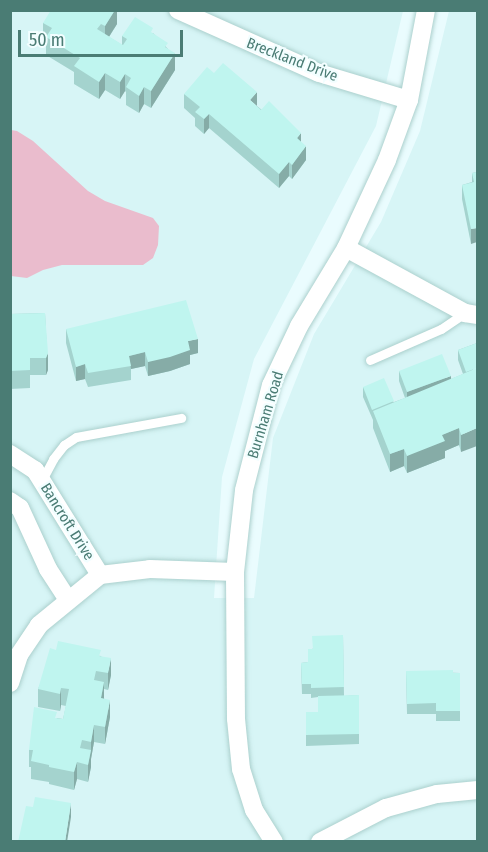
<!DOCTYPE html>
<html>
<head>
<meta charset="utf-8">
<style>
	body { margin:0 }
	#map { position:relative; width:488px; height:852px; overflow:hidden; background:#eafcfe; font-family:"Fira Sans Condensed",sans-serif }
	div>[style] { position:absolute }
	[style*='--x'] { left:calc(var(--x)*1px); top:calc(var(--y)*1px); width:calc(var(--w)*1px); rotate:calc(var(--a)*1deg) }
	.residential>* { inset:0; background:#d7f5f6 }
	.water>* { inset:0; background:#eabccd }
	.roads { filter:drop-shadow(0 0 2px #abd0cd) drop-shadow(0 0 2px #abd0cd) }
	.service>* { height:9px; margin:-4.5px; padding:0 4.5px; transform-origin:4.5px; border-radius:4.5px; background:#fff }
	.minor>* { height:18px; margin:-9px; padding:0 9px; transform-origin:9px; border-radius:9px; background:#fff }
	.wall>* { inset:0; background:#a4d3ce }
	.shaded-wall>* { inset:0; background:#86aca7 }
	.building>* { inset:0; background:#bff5ef }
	span { translate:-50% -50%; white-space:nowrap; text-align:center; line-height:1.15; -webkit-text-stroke:4.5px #f2feff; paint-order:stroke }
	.street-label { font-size:15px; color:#4a7c74 }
	.frame { position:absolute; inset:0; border:12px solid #4a7c74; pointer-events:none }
	.scale { position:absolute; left:18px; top:30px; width:165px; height:27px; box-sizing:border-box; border:3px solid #4a7c74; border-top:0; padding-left:8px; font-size:18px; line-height:21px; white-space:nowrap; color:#4a7c74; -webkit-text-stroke:4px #f2feff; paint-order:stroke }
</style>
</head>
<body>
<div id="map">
	<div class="residential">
		<i style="clip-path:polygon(10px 11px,403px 11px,376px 126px,254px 359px,222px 477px,214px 598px,254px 598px,273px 438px,314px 334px,381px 222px,420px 131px,449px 11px,477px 11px,477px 841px,11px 841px)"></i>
	</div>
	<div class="water">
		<i style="clip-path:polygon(11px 130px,17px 131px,33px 141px,88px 191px,105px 201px,153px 218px,159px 226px,158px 245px,153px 258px,143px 265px,62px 265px,43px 270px,27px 278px,11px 276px)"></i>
	</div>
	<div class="roads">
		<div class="service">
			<i style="--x:370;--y:360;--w:77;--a:-23.6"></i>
			<i style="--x:441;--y:329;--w:29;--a:-34"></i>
			<i style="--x:42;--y:480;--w:24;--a:-62"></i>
			<i style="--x:53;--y:459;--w:18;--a:-52"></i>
			<i style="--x:64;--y:445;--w:14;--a:-34"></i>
			<i style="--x:76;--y:437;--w:107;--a:-10.3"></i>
		</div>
		<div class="minor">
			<i style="--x:178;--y:10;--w:154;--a:24.1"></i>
			<i style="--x:319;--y:73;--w:94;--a:16.7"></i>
			<i style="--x:346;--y:248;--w:136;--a:28.6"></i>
			<i style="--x:465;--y:313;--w:13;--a:9"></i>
			<i style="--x:10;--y:454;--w:30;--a:33"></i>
			<i style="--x:35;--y:470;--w:123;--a:58.2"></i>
			<i style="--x:10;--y:501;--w:12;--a:35"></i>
			<i style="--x:20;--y:508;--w:67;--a:65.3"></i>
			<i style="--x:48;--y:569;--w:37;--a:57"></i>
			<i style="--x:10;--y:683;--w:29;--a:-72"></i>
			<i style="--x:19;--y:655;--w:36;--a:-56"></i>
			<i style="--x:39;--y:625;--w:79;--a:-39.3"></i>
			<i style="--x:100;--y:575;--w:50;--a:-6.8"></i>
			<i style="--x:150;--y:569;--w:85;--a:2"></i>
			<i style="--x:274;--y:842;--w:38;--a:-122"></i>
			<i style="--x:254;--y:810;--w:43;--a:-107.6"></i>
			<i style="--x:241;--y:769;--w:50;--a:-95.7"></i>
			<i style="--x:236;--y:719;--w:147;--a:-90.4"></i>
			<i style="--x:235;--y:572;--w:82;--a:-83.7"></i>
			<i style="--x:244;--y:490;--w:108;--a:-75.6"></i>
			<i style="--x:271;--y:385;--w:65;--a:-64.6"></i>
			<i style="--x:299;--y:326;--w:91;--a:-58.9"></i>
			<i style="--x:346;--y:248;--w:97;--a:-65"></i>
			<i style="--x:387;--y:160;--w:64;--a:-69.9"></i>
			<i style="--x:409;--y:100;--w:92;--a:-79.3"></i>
			<i style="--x:320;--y:842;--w:74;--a:-27.3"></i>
			<i style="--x:386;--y:808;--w:53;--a:-15.4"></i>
			<i style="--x:437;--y:794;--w:41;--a:-5.6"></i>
		</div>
	</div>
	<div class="wall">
		<i style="clip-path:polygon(117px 10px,117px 24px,109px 37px,122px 45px,122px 36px,153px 33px,168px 49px,175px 70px,151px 108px,144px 104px,139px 113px,126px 105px,126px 92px,125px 91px,120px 99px,105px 90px,99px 99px,74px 84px,74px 72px,46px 55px,46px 42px,43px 40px,43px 23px)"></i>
		<i style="clip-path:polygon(184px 94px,257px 106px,301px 142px,306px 160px,292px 179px,289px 176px,279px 188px,209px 128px,204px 134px,195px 126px,195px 118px,184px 108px)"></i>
		<i style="clip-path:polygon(477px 172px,471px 244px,462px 199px,462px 185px,472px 182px,472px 173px)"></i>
		<i style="clip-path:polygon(45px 313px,48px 370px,46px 375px,30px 375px,30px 388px,10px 389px,10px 314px)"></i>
		<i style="clip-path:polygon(66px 329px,198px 353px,190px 355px,190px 364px,170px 371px,148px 376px,145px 366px,131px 369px,131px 380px,88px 387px,85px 379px,76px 381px,66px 343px)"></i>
		<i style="clip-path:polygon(477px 343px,461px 452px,459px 445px,445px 451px,445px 458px,407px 473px,404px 466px,390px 472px,373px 428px,373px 420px,363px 397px,363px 387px,394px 402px,405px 398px,399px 381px,399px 371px,451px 379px,463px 374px,458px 360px,458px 350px)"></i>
		<i style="clip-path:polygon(343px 635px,344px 696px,359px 695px,359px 744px,306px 746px,306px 712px,318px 712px,318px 697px,311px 698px,311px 694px,302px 694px,301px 663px,308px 662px,312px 649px)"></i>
		<i style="clip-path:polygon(56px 650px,101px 656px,111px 675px,108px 690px,104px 689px,104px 698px,110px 717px,105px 744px,94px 742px,91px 759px,91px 767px,88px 782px,77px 779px,74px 790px,49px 784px,49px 782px,31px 779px,31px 767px,29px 767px,29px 750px,57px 718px,63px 719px,66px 706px,61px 705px,60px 711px,38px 707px,38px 689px)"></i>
		<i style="clip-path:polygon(406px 671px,460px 673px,460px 721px,436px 721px,436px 714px,407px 714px)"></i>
	</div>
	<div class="shaded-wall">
		<i style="clip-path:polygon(115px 10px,117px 10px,117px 24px,105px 43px,105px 26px)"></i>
		<i style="clip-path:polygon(175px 53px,175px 70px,151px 108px,151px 91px)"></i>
		<i style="clip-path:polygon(105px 73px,105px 90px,99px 99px,99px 82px)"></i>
		<i style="clip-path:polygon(125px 74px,125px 91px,120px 99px,120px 82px)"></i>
		<i style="clip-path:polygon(144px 87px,144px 104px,139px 113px,139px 96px)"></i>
		<i style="clip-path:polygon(257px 92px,257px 106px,250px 100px)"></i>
		<i style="clip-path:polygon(209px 114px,209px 128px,204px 134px,204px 119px)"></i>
		<i style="clip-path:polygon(301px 133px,301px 148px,297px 138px)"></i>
		<i style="clip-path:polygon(306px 146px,306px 160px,292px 179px,292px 165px)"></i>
		<i style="clip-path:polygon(289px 162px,289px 176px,279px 188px,279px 174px)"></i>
		<i style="clip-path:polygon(477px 228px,477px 242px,471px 244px,471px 229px)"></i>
		<i style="clip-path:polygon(198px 339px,198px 353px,190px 355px,190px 364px,170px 371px,148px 376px,148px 362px,188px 341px)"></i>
		<i style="clip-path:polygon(145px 352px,145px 366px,131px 369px,129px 356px)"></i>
		<i style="clip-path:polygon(48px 353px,48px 370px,46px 375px,46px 358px)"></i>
		<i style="clip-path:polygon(85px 364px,85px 379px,76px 381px,76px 367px)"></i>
		<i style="clip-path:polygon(451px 376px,451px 386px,407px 402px,407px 392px)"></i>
		<i style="clip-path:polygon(459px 428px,459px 445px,445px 451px,445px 458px,407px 473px,407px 456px,442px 435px)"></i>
		<i style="clip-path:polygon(477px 428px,477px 446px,461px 452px,461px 435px)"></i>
		<i style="clip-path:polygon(404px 449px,404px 466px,390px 472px,390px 454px)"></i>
		<i style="clip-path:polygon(111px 658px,111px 675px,108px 690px,108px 673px)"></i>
		<i style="clip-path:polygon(104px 682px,104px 699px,101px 698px)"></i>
		<i style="clip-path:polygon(61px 688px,61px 705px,60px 711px,60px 694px)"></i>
		<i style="clip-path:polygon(110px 700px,110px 717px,105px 744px,105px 727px)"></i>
		<i style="clip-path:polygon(94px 725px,94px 742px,91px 759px,91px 767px,88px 782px,88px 765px,91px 750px,91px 742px)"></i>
		<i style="clip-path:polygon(77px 762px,77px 779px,74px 790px,74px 772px)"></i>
		<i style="clip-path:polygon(71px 803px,71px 817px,67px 842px,65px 842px)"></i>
	</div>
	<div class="building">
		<i style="clip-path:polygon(51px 10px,115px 10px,105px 26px,101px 24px,97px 29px,123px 45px,127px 39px,122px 36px,135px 17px,153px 28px,151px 32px,168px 43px,165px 47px,175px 53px,151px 91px,144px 87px,139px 96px,126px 87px,131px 78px,125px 74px,120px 82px,105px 73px,99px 82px,74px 66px,80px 58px,46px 37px,52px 28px,43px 23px)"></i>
		<i style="clip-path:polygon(223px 63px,257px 92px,250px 100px,261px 110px,269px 101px,301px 133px,297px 138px,306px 146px,292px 165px,289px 162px,279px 174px,209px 114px,204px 119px,195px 112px,200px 107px,184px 94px,207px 67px,214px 73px)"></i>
		<i style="clip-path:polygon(477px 172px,477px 228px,471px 229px,462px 185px,474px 182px,472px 173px)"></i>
		<i style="clip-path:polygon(186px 300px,198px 339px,188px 341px,190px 350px,170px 357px,148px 362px,145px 352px,129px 356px,131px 366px,88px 373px,85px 364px,76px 367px,66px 329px)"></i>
		<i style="clip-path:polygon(45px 313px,48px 353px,46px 358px,30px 358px,30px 370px,10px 371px,10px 314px)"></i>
		<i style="clip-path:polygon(477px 343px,477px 368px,466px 372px,458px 350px)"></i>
		<i style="clip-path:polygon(442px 354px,451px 376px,407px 392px,399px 371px)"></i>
		<i style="clip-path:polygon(477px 368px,477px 428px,461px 435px,459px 428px,442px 435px,445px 441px,407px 456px,404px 449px,390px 454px,373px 411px)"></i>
		<i style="clip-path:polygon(384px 378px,394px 401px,372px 410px,363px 387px)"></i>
		<i style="clip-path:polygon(343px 635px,344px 687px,311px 688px,311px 684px,302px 684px,301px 663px,308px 662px,308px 649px,313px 649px,312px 636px)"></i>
		<i style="clip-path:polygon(58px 641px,101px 650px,99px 656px,111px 658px,108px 673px,96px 671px,94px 680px,104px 682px,101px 698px,110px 700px,105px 727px,94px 725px,91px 742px,82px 740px,80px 748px,91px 750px,88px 765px,77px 762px,74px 772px,49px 767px,49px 765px,31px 761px,33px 750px,29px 750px,34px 707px,57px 712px,55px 718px,63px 719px,69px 689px,61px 688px,60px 694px,38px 689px,50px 648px,56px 650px)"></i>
		<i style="clip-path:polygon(453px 670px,453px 673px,460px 673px,460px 711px,436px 711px,436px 703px,407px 704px,406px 671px)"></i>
		<i style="clip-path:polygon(359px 695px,359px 734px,306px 735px,306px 712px,318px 712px,318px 696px)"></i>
		<i style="clip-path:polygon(35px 797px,71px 803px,65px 842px,18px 842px,26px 806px,33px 807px)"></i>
	</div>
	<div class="street-label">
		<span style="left:292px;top:60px;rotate:21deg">Breckland Drive</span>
		<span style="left:266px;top:415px;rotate:-73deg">Burnham Road</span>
		<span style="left:67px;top:522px;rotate:58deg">Bancroft Drive</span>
	</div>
	<div class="frame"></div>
	<div class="scale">50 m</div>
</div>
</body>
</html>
